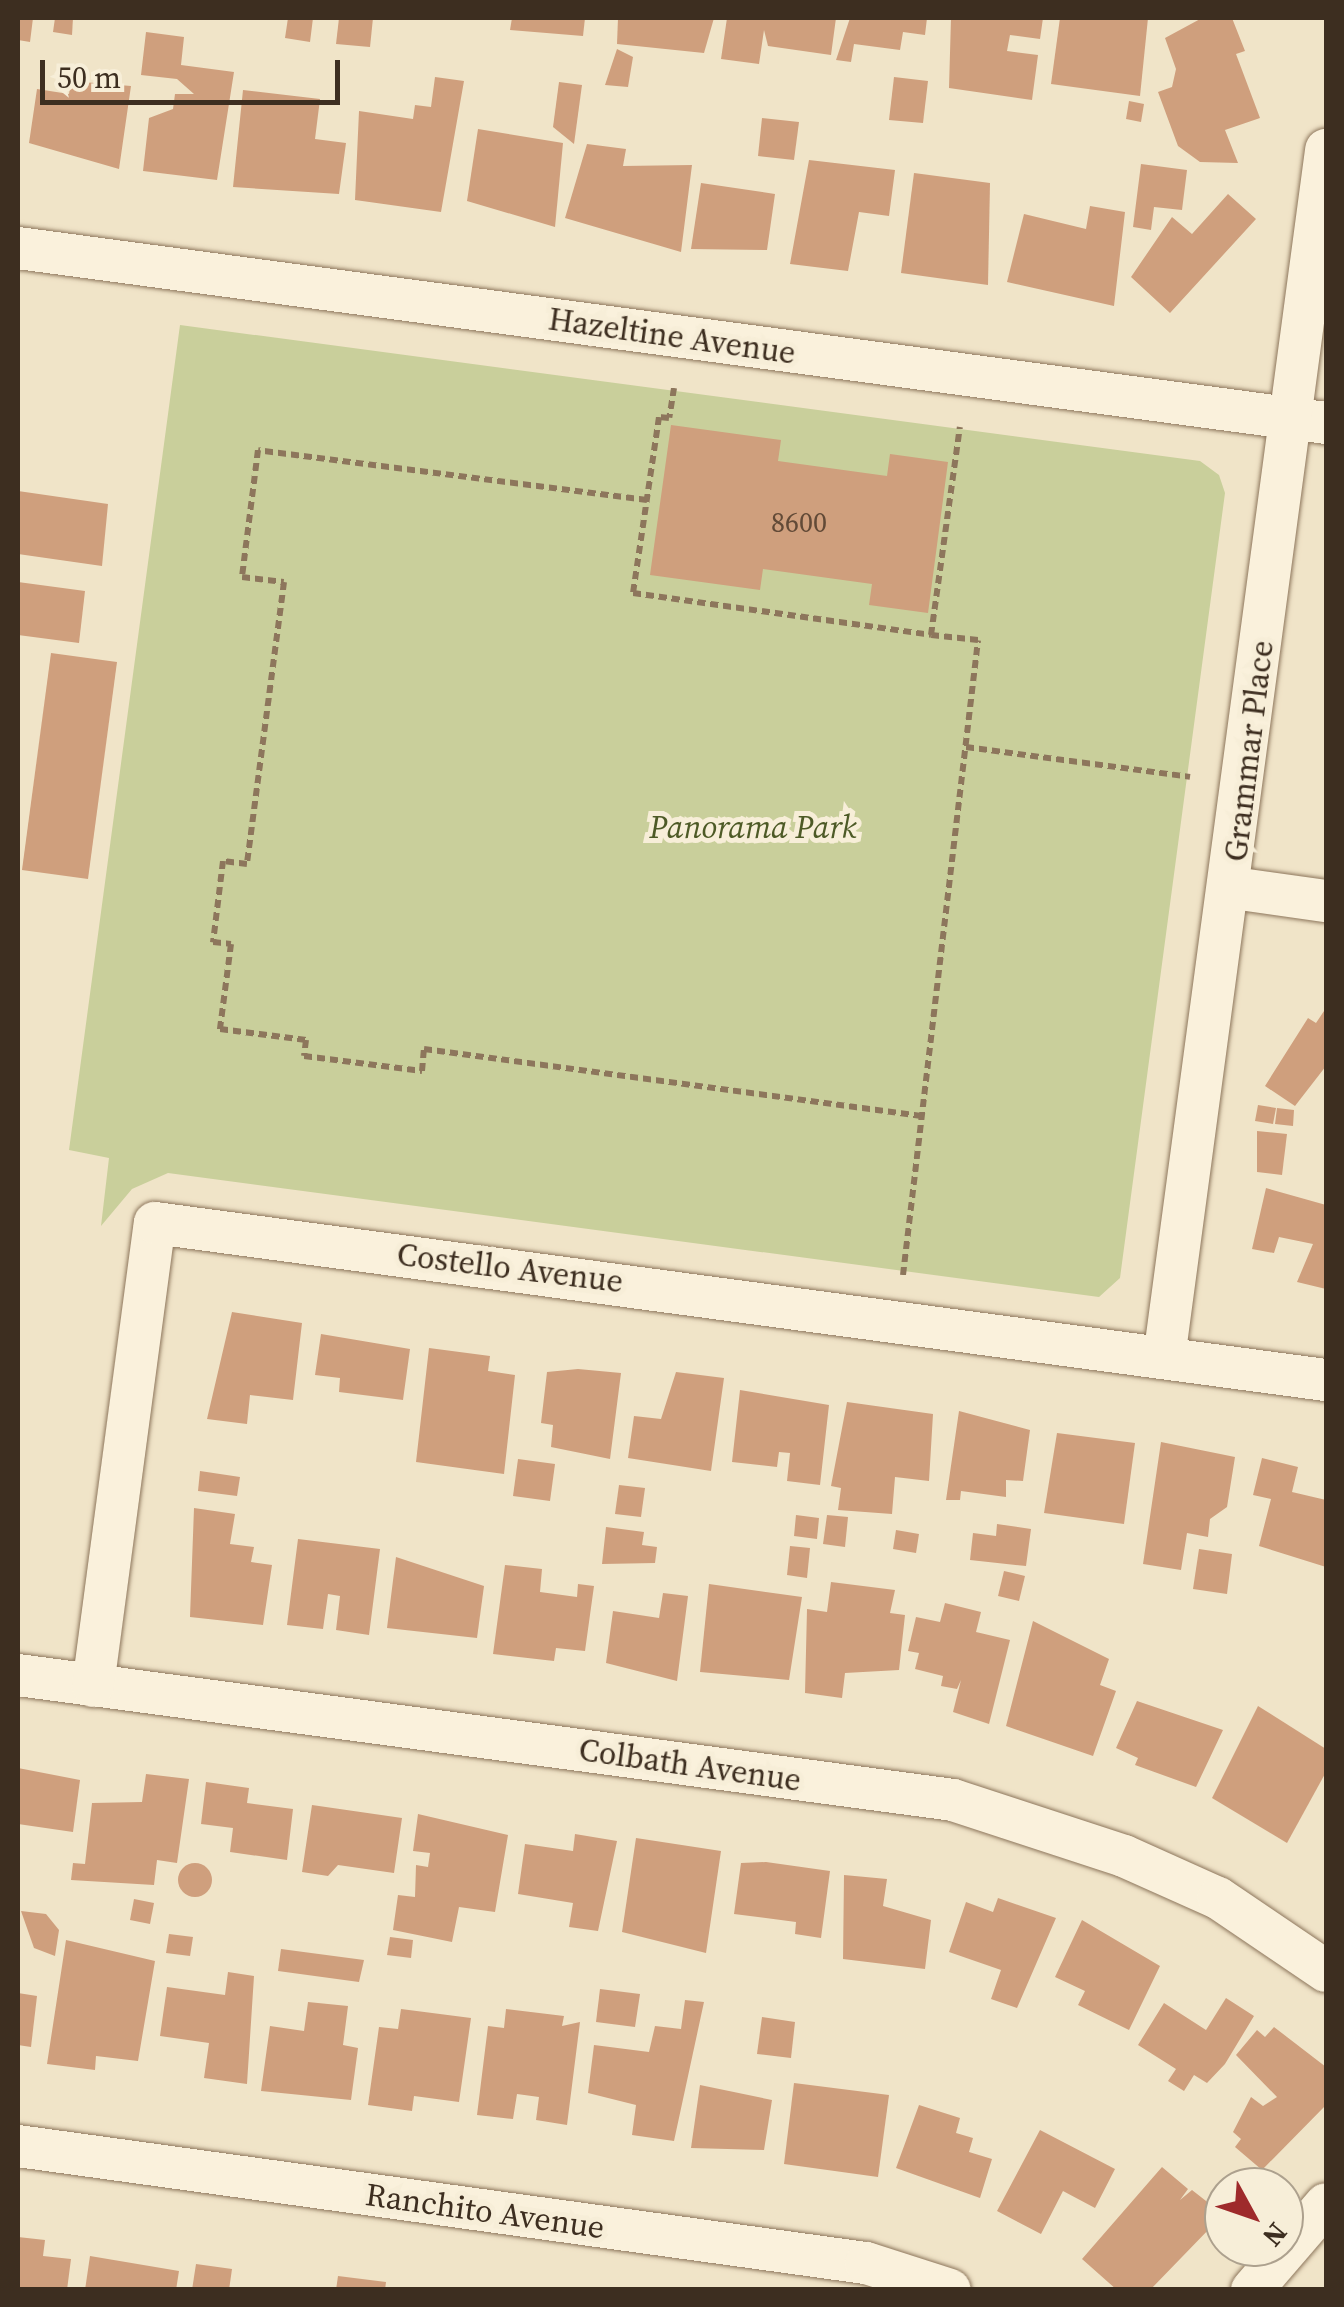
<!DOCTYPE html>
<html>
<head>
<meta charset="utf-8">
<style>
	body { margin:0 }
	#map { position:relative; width:1344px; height:2307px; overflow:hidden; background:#f0e4c8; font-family:"Source Serif 4",serif }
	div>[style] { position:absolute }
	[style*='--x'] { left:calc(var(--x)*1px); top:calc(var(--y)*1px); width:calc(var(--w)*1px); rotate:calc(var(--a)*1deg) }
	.green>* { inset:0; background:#c9cf9b }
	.building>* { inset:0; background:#cf9f7d }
	.round { border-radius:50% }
	.path>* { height:6px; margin-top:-3px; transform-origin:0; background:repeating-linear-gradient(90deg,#8d765c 0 8px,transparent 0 13px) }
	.roads { filter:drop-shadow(0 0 2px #8d765c) drop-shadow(0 0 2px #8d765c) }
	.minor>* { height:42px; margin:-21px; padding:0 21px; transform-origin:21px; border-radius:21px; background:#faf1dc }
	span { translate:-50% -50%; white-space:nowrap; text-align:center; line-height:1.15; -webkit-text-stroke:10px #f7eed8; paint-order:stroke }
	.number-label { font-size:28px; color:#624a37 }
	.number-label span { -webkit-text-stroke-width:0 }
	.street-label { font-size:32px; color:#3d2e20 }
	.park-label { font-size:32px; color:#4d5a26; font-style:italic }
	.frame { position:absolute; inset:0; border:20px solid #3d2e20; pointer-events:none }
	.north { position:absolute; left:1204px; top:2167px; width:100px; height:100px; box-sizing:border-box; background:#f7eed8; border:2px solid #ada18e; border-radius:50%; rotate:130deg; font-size:28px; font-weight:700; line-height:40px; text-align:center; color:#3d2e20 }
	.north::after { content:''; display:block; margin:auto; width:35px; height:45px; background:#9e2a2b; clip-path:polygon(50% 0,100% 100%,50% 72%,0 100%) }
	.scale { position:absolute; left:40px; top:60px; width:300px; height:45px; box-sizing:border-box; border:5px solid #3d2e20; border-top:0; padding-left:12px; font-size:30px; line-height:35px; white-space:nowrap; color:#3d2e20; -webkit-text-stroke:8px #f7eed8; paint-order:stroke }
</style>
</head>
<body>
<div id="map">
	<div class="green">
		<i style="clip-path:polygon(180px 325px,1200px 461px,1219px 475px,1225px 493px,1120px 1278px,1099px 1297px,168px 1173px,132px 1189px,101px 1226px,109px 1158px,69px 1150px)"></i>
	</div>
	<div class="building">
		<i style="clip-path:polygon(18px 18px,33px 18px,30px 42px,18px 40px)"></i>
		<i style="clip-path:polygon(55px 18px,73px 18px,72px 35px,53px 32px)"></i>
		<i style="clip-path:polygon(288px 18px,313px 18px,310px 42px,285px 38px)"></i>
		<i style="clip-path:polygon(339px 18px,373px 18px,370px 47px,336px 44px)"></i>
		<i style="clip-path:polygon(512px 18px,585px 18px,583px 36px,510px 30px)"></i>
		<i style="clip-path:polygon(618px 18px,714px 18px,704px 53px,617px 44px)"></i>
		<i style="clip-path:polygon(727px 18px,836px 18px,831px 55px,768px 46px,764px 30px,759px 64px,721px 59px)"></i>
		<i style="clip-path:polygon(850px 18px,927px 18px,925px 35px,903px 32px,900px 50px,854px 44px,851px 62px,836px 60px)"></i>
		<i style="clip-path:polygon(951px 18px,1043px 18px,1040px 39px,1010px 35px,1007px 51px,1038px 55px,1032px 100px,949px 88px)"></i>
		<i style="clip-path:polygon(1060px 18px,1148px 18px,1140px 96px,1051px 84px)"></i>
		<i style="clip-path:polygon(1202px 18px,1232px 18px,1245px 51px,1236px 54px,1260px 118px,1225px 130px,1238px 163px,1200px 162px,1178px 146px,1158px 92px,1172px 87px,1176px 69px,1165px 38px)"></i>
		<i style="clip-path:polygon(146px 32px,184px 37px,181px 65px,234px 72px,217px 180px,143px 171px,149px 118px,173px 109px,175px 94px,194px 94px,177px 79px,141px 75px)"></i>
		<i style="clip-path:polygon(617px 49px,633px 57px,628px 87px,605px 85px)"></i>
		<i style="clip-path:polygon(435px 77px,464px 81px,441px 212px,355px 200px,359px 111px,413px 119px,415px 105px,431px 107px)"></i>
		<i style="clip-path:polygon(894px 77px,928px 81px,923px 123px,889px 120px)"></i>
		<i style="clip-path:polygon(71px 81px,131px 86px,119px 169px,29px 143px,37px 89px,69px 94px)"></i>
		<i style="clip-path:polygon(559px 82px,582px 85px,574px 144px,553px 127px)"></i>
		<i style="clip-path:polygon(243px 90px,320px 99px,315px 139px,346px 143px,339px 194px,233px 187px)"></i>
		<i style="clip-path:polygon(1129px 101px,1144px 104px,1141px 122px,1126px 119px)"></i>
		<i style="clip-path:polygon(762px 118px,799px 122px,794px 160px,758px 156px)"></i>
		<i style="clip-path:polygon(478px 129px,563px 143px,555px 227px,467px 201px)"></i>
		<i style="clip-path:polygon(587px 144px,626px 149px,623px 166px,692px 165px,681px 252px,565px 218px)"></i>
		<i style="clip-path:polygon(809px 160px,895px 170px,889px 216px,859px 212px,848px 271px,790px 264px)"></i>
		<i style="clip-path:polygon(1141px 164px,1187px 170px,1182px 210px,1154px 207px,1151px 230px,1133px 227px)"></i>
		<i style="clip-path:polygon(914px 173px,990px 183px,988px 285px,901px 273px)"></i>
		<i style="clip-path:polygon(701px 183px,775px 194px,767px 250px,691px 249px)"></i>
		<i style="clip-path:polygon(1228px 194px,1256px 219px,1170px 313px,1131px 277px,1172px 217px,1192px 234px)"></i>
		<i style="clip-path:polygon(1090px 206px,1125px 212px,1114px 306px,1007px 282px,1024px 214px,1086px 229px)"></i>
		<i style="clip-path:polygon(671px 425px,781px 440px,778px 461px,887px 476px,890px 454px,948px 462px,928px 613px,869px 605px,872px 584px,763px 569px,760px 590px,650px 575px)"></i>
		<i style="clip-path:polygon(18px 491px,108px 504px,102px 566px,18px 554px)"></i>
		<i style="clip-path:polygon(18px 582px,85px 591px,79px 643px,18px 635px)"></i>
		<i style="clip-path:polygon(51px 653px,117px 662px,88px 879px,22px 870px)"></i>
		<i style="clip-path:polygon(1326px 1008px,1326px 1066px,1295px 1106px,1265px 1086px,1308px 1018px,1316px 1023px)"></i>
		<i style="clip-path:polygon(1258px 1105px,1276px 1108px,1273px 1124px,1255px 1121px)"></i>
		<i style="clip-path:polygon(1277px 1108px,1294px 1110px,1293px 1126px,1275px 1124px)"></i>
		<i style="clip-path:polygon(1257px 1131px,1287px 1134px,1282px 1175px,1257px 1172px)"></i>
		<i style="clip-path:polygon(1266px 1188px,1326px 1205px,1326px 1289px,1297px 1282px,1313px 1244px,1279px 1237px,1274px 1253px,1252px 1249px)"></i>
		<i style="clip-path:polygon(232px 1312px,302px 1323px,293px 1400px,250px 1395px,247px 1424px,207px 1419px)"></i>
		<i style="clip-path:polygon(321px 1334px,410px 1349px,403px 1400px,339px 1392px,340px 1378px,315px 1375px)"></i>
		<i style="clip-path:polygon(429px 1348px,490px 1356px,488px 1371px,515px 1375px,504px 1474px,416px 1462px)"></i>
		<i style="clip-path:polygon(578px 1369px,621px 1373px,610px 1459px,551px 1447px,553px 1425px,541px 1423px,547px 1372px)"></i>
		<i style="clip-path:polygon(676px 1372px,724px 1378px,711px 1471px,628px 1458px,634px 1416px,661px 1419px)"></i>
		<i style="clip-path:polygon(740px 1390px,829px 1405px,820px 1485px,787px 1481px,790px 1453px,779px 1452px,777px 1467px,732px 1462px)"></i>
		<i style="clip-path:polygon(847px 1402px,933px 1414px,929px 1481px,895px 1477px,892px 1514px,838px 1510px,841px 1488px,831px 1486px)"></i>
		<i style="clip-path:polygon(959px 1411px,1030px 1430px,1023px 1481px,1006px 1480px,1006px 1497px,961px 1491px,960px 1500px,946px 1500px)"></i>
		<i style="clip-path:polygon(1057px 1433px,1135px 1443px,1124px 1524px,1044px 1513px)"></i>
		<i style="clip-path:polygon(1161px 1442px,1235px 1457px,1227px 1507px,1210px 1519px,1208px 1537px,1187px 1533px,1181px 1570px,1143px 1564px)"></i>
		<i style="clip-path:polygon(1262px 1458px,1298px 1467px,1292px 1492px,1326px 1500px,1326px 1567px,1259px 1546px,1271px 1499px,1253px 1495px)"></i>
		<i style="clip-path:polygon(518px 1459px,555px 1464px,550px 1501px,513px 1496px)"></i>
		<i style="clip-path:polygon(200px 1471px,240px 1477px,237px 1496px,198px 1491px)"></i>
		<i style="clip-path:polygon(619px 1485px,645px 1488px,641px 1517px,615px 1514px)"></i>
		<i style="clip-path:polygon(194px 1508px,235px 1514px,230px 1544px,254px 1547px,251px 1562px,272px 1565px,263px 1625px,190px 1617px)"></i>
		<i style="clip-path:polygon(796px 1515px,819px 1518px,817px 1539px,794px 1536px)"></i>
		<i style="clip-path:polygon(827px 1515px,848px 1517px,845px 1547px,823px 1544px)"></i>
		<i style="clip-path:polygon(997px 1524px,1031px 1529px,1026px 1566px,970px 1560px,973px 1533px,996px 1536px)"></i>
		<i style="clip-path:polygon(606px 1527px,644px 1532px,642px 1545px,657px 1547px,655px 1563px,602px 1564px)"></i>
		<i style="clip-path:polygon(896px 1530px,919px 1534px,916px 1553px,893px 1549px)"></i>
		<i style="clip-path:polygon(298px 1539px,380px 1549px,369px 1635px,336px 1630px,340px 1596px,328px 1594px,323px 1629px,287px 1625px)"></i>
		<i style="clip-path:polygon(790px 1546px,810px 1548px,807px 1578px,787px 1575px)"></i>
		<i style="clip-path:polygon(1199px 1549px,1232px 1554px,1227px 1594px,1193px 1589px)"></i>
		<i style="clip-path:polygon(396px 1557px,484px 1586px,477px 1638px,387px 1628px)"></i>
		<i style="clip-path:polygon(505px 1565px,542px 1569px,540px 1592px,577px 1597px,578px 1584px,594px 1586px,585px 1651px,556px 1648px,554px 1661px,493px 1654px)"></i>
		<i style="clip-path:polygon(1004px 1571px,1025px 1576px,1019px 1601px,998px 1596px)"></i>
		<i style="clip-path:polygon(831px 1582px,895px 1590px,890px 1613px,905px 1615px,899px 1670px,845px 1673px,842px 1698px,805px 1693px,807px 1609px,827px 1612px)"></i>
		<i style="clip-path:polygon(709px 1584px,802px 1597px,789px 1680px,700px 1672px)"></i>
		<i style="clip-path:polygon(663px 1593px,688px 1596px,677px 1681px,606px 1663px,613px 1611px,659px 1618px)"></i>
		<i style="clip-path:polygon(945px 1603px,981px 1612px,976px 1632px,1010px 1640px,989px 1724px,953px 1712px,961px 1680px,957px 1689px,941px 1686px,943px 1676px,915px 1669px,919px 1653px,908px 1651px,916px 1617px,940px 1622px)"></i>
		<i style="clip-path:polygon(1033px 1621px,1109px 1659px,1100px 1685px,1116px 1691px,1093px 1756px,1006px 1726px)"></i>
		<i style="clip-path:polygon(1137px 1701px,1223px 1730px,1196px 1787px,1135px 1765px,1138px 1758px,1116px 1748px)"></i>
		<i style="clip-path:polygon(1258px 1706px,1326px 1749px,1326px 1772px,1287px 1843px,1212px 1798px)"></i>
		<i style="clip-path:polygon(18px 1768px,80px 1780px,73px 1832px,18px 1824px)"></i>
		<i style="clip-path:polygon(146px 1774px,189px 1779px,177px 1863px,157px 1860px,154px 1885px,71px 1880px,73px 1863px,85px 1864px,92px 1803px,142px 1802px)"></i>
		<i style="clip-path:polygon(206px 1782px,249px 1788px,247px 1803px,293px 1809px,287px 1860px,230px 1852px,233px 1828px,201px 1824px)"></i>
		<i style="clip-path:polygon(312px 1805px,402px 1818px,394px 1873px,338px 1865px,328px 1876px,302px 1872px)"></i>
		<i style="clip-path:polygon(418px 1814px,508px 1835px,495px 1912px,459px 1907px,452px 1942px,393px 1930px,398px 1895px,415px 1897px,416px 1865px,428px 1867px,430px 1853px,413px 1851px)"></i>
		<i style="clip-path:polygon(575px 1834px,617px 1841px,598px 1931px,569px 1927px,573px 1903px,518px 1894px,525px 1844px,573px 1851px)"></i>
		<i style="clip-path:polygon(636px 1838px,721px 1851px,706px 1953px,622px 1932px)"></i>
		<i style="clip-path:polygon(766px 1862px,830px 1871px,821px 1938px,795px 1934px,796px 1922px,734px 1914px,741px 1863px)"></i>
		<i class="round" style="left:178px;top:1863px;width:34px;height:34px"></i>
		<i style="clip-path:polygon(844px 1875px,887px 1879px,883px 1906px,931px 1920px,925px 1969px,843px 1959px)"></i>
		<i style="clip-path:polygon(998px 1898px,1056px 1918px,1017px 2008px,991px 1999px,1001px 1970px,949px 1952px,966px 1902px,993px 1912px)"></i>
		<i style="clip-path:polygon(134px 1899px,154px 1903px,150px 1924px,130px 1920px)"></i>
		<i style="clip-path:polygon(21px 1911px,46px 1914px,59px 1930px,55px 1956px,34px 1948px)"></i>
		<i style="clip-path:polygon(1082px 1920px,1160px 1966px,1129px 2030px,1078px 2005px,1085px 1991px,1055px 1977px)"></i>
		<i style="clip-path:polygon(169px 1934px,193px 1937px,190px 1956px,166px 1953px)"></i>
		<i style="clip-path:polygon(390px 1937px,413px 1940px,411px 1958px,387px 1955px)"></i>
		<i style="clip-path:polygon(66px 1940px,155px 1961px,138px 2061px,96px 2056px,95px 2070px,47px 2064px)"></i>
		<i style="clip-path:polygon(281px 1949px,364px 1960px,359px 1982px,278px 1971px)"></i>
		<i style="clip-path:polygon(228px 1972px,254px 1976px,247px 2084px,204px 2078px,209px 2043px,160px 2036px,167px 1987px,225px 1995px)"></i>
		<i style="clip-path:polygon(600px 1989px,640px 1994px,635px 2027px,596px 2022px)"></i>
		<i style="clip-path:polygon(18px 1993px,37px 1996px,31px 2047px,18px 2045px)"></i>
		<i style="clip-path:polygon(1226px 1998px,1254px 2016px,1225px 2064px,1207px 2083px,1194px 2075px,1184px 2091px,1168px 2081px,1176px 2069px,1138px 2045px,1164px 2003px,1206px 2030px)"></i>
		<i style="clip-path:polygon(685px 2000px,704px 2002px,674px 2141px,632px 2135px,636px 2105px,588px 2093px,594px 2045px,649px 2052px,655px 2026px,681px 2029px)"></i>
		<i style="clip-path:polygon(308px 2002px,348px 2006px,343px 2045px,358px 2048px,351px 2100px,261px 2091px,270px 2026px,304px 2031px)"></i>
		<i style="clip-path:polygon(401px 2009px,471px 2018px,459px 2102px,414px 2096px,412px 2111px,368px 2105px,379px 2027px,398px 2029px)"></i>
		<i style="clip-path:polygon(506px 2009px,564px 2016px,562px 2026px,580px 2022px,567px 2125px,536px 2120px,539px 2097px,517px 2094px,513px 2119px,477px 2115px,488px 2026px,504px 2028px)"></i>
		<i style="clip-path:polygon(762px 2017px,795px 2022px,791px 2058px,757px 2054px)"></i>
		<i style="clip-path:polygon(1274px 2027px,1326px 2067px,1326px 2105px,1262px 2170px,1235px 2147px,1241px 2139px,1233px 2132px,1251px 2097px,1263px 2106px,1277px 2097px,1236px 2055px,1257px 2030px,1265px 2037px)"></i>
		<i style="clip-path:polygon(794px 2083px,889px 2095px,878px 2177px,784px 2164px)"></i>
		<i style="clip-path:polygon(700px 2085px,772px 2100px,764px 2150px,691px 2148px)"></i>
		<i style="clip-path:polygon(919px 2105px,960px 2118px,956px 2133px,973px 2138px,969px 2152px,992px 2159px,980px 2198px,896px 2168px)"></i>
		<i style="clip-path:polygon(1040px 2130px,1115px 2169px,1095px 2208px,1063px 2191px,1041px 2234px,997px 2211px)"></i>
		<i style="clip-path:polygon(1162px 2167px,1188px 2189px,1180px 2200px,1192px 2190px,1215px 2208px,1213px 2225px,1150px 2290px,1117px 2290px,1082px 2259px)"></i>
		<i style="clip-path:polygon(18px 2237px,45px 2240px,43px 2256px,71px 2259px,67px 2290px,18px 2290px)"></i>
		<i style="clip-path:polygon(90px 2256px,179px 2271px,176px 2290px,85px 2290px)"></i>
		<i style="clip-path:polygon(196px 2264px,232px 2269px,229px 2290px,192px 2290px)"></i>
		<i style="clip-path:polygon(338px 2276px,386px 2282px,385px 2290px,336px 2290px)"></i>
	</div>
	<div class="path">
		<i style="--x:674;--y:388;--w:30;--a:99"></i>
		<i style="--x:669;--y:418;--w:10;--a:-174"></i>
		<i style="--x:659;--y:417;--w:178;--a:98.4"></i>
		<i style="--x:633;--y:593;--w:301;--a:8"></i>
		<i style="--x:647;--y:500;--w:392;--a:-172.7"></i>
		<i style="--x:258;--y:450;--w:128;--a:97.2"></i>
		<i style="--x:242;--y:577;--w:42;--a:6.8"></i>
		<i style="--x:284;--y:582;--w:284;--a:97.5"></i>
		<i style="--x:247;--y:864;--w:24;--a:-173"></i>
		<i style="--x:223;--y:861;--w:82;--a:97"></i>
		<i style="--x:213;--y:942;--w:18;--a:6"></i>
		<i style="--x:231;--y:944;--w:86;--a:97.4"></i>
		<i style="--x:220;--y:1029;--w:87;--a:7.3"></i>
		<i style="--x:306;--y:1040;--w:16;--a:97"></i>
		<i style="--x:304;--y:1056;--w:119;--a:7.2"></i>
		<i style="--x:422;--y:1071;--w:22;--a:-85"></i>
		<i style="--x:424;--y:1049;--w:502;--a:7.66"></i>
		<i style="--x:966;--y:747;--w:226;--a:7.6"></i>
		<i style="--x:903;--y:1275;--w:639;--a:-83.26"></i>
		<i style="--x:978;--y:640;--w:47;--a:-173.9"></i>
		<i style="--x:931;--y:635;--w:210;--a:-82.1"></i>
	</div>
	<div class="roads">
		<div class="minor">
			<i style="--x:18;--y:248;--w:1320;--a:7.62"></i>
			<i style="--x:1233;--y:888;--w:94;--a:8"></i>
			<i style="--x:1165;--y:1351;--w:1212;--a:-82.36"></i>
			<i style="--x:18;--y:1675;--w:943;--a:7.61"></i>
			<i style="--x:953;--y:1800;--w:180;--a:18.1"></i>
			<i style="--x:1124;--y:1856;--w:103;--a:24.1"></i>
			<i style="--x:1218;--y:1898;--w:130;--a:34.1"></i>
			<i style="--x:93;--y:1686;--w:467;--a:-82.4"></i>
			<i style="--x:155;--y:1223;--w:1181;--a:7.64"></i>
			<i style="--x:18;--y:2146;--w:856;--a:7.86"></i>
			<i style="--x:866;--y:2263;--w:88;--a:17.8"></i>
			<i style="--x:1252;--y:2290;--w:113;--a:-49.3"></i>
		</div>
	</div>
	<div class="number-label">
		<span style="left:799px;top:522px">8600</span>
	</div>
	<div class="street-label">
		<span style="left:672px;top:336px;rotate:8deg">Hazeltine Avenue</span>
		<span style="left:1249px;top:751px;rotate:-83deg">Grammar Place</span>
		<span style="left:510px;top:1268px;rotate:7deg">Costello Avenue</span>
		<span style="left:690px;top:1765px;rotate:8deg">Colbath Avenue</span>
		<span style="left:485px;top:2211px;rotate:8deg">Ranchito Avenue</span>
	</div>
	<div class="park-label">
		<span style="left:753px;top:827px">Panorama Park</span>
	</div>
	<div class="frame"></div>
	<div class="north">N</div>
	<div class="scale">50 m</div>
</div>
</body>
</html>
